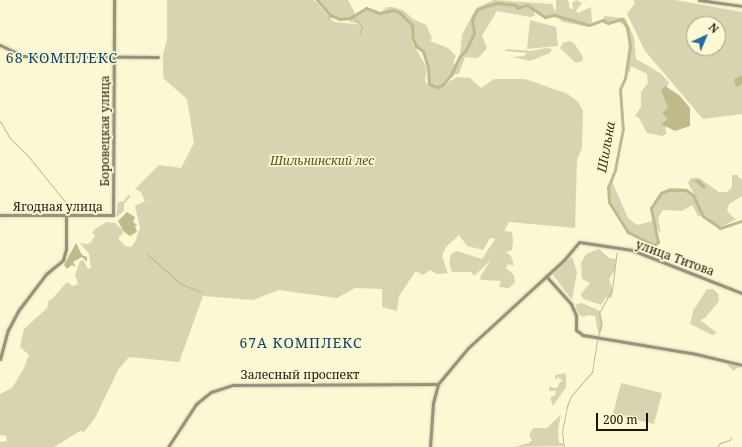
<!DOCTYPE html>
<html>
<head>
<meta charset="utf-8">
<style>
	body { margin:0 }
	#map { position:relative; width:742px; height:447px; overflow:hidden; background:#fcf8d4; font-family:"Noto Serif",serif }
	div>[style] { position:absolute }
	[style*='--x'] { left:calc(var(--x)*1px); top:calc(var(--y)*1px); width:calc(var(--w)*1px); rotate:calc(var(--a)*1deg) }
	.green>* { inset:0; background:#d7d4b2 }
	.water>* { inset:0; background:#bfba8a }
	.stream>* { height:1px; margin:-0.5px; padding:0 0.5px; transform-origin:0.5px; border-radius:0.5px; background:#bfba8a }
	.river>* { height:3px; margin:-1.5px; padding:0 1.5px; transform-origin:1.5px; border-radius:1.5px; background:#bfba8a }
	.roads { filter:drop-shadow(0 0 1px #d8d4b4) drop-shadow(0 0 1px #d8d4b4) }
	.secondary>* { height:3px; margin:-1.5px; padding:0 1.5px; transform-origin:1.5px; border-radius:1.5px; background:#95937c }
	span { translate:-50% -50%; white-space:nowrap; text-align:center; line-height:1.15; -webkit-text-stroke:3.5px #fcf8d4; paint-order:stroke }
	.street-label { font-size:12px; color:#18160a }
	.park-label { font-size:12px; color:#564f17; font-style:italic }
	.water-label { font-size:13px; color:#3a350f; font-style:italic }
	.quarter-label { font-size:14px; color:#0e4265; letter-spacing:1px }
	.north { position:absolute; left:686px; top:16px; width:40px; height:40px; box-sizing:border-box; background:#fcf8d4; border:1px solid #a19e83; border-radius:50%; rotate:44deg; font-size:11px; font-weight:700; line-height:16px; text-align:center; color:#18160a }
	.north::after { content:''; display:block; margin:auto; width:14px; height:18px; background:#216b9e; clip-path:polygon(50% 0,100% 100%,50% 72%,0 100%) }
	.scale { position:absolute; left:596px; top:413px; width:52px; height:18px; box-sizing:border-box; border:2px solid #18160a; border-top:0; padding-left:5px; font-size:12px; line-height:14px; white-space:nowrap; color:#18160a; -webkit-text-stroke:3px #fcf8d4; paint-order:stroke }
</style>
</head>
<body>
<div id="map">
	<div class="green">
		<i style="clip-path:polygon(167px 0,314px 0,334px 22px,365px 25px,350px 22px,349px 18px,340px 19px,330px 15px,317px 0,348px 0,356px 15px,366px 8px,380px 13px,387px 7px,393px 7px,403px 10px,413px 19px,426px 25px,432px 38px,430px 41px,448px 48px,456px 56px,453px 63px,455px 64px,460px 56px,462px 35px,476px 8px,494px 0,552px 4px,556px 12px,556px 0,568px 0,570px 9px,573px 9px,572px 3px,576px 0,582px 3px,576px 11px,578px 13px,591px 7px,592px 21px,589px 27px,563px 22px,554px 15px,545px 17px,533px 8px,535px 16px,530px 17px,497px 11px,482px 36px,487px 48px,478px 58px,465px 57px,459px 74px,451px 75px,442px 85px,437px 87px,429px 84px,428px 67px,423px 51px,416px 46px,414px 40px,412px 42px,427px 68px,425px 80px,428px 86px,438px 88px,457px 77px,470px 78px,481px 88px,494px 79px,525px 79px,568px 94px,578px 102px,583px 111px,582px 148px,577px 160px,575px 228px,509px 222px,504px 231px,512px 232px,513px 241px,512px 250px,506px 252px,511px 256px,514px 266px,508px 264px,506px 268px,514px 275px,515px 282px,509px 288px,499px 287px,501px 281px,481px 280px,480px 277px,491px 260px,474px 276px,471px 272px,452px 272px,449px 263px,451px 254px,457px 251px,482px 259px,495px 239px,490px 238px,483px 250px,467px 246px,459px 235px,446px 247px,442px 256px,448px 273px,437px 274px,430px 270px,423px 275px,416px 271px,399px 296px,397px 311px,382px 307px,382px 289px,355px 288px,337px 298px,279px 290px,253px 300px,203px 296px,179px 362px,129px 357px,118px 370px,95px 418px,84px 432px,80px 431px,54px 447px,0 447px,0 442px,7px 441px,6px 436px,0 435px,0 394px,12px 388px,24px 368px,29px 355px,20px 347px,24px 329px,47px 308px,49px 300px,52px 299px,67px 282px,73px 286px,78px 284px,75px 275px,80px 261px,83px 260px,88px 269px,91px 268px,89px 254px,80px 243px,88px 244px,92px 241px,95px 235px,92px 233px,96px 228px,107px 222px,115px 223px,123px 230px,123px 233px,118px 238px,125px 246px,131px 247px,135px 242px,140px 228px,135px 206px,145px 201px,141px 192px,135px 189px,159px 165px,181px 168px,194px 143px,187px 99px,164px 79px,163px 74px,163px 54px,167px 39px)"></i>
		<i style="clip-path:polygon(evenodd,633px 0,675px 0,742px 12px,742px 114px,703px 119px,645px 51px,627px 14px,635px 3px,633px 0,694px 24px,718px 24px,718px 48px,694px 48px,694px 24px)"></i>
		<i style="clip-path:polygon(604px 16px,625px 18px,634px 37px,636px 59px,660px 73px,669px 82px,665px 92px,669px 105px,669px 120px,665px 129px,667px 133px,663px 136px,647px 133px,639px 118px,635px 116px,641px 107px,641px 92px,648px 83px,647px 74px,631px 66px,630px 72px,625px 73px,629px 43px,625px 26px,619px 22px,603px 24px)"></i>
		<i style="clip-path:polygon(530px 20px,556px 27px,558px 46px,527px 49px)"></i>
		<i style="clip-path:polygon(569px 41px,574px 43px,583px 57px,582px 61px,576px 63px,560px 48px,563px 43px)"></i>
		<i style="clip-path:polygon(546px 48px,552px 49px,550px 53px,530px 61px,512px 57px,524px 56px,527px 53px,504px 51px,507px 49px,531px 51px)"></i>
		<i style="clip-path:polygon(732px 175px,737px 175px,742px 180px,742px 196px,729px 204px,727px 211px,736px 220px,719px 227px,704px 215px,698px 216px,692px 205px,682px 211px,663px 210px,658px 218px,661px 234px,654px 224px,658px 242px,654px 245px,628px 232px,608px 197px,608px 187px,611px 179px,628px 218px,637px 225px,653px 221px,652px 205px,659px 194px,670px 188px,682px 188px,695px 196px,688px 183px,691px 178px,699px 178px,719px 192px,727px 192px,732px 187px)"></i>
		<i style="clip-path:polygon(128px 195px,131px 196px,124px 204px,124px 211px,116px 217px,118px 202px,124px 201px)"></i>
		<i style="clip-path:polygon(599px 249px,609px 258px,616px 259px,615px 270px,609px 279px,613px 290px,612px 297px,605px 298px,602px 305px,583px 299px,581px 294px,590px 283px,582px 279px,581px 263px,586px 254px)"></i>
		<i style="clip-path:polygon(572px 257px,577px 272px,572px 300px,553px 275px,559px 267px)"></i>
		<i style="clip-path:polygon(707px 289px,713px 289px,718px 294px,719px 301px,705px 318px,700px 320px,716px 332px,716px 334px,712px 335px,690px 324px,693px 311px)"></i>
		<i style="clip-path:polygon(582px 303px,600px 311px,603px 323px,601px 332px,598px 332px,595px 316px,589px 315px,582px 317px,577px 311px,576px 304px)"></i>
		<i style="clip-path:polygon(727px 364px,727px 363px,740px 366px,733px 371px)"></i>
		<i style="clip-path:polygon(566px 373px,566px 387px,553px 406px,550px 398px,555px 395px,556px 391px,549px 391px,549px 387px,557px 388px,560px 382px,563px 381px,558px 377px,555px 380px,555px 375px)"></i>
		<i style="clip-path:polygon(621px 383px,662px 393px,654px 424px,613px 414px)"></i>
		<i style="clip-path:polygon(561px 414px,558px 430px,559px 443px,563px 443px,564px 446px,514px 447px,529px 443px,532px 440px,529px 435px,533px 428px,547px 428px)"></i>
	</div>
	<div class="water">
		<i style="clip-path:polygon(742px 75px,742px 84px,738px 87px,735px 85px,734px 79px)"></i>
		<i style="clip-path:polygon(665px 86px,679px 95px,690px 108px,690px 126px,675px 131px,661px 124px,668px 119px,662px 113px,668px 108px,661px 90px)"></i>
		<i style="clip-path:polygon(699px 179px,706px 187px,704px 189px,694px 181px)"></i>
		<i style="clip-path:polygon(127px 212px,135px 217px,133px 222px,137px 225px,135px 226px,137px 232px,130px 236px,124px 232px,118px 221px)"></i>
		<i style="clip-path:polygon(76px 243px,82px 255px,87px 257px,87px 262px,82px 257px,73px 262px,76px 267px,72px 265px,67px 269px,64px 265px)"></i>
	</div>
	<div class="stream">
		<i style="--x:353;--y:17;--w:13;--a:45"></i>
		<i style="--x:362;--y:26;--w:8;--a:104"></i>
		<i style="--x:328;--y:18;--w:4;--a:-56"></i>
		<i style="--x:0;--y:121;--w:20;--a:60"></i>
		<i style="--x:10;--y:138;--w:25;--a:45"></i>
		<i style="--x:28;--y:156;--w:68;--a:50.9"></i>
		<i style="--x:147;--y:254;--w:45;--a:41.4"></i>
		<i style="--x:181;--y:284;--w:22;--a:22"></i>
		<i style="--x:598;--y:336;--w:11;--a:-75"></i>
		<i style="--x:601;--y:325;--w:12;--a:-99"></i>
		<i style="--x:599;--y:313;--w:26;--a:-61"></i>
		<i style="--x:612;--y:290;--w:38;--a:-83"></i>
		<i style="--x:564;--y:447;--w:15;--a:-98"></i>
		<i style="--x:562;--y:432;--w:26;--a:-79"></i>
		<i style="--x:567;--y:406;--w:11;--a:-68"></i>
		<i style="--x:571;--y:396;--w:32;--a:-49"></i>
		<i style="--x:592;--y:372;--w:33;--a:-81"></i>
		<i style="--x:717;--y:447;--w:5;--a:-53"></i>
		<i style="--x:720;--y:443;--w:10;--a:-17"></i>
		<i style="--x:730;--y:440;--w:3;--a:-72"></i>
	</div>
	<div class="river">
		<i style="--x:317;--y:0;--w:20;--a:49"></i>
		<i style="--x:330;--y:15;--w:11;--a:22"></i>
		<i style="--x:340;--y:19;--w:10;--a:-6"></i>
		<i style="--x:350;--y:18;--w:19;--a:-32"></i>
		<i style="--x:366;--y:8;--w:15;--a:20"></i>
		<i style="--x:380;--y:13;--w:14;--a:-12"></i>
		<i style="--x:394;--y:10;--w:7;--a:27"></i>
		<i style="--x:400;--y:13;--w:17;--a:45"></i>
		<i style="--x:412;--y:25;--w:14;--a:86"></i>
		<i style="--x:413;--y:39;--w:8;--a:67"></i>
		<i style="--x:416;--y:46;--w:9;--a:36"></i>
		<i style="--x:423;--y:51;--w:17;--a:73"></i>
		<i style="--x:428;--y:67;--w:17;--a:87"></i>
		<i style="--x:429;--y:84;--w:9;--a:21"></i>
		<i style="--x:437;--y:87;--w:5;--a:-22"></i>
		<i style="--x:442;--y:85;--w:13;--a:-48"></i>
		<i style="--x:451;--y:75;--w:21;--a:-65"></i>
		<i style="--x:460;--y:56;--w:8;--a:-45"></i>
		<i style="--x:466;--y:50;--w:19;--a:-65"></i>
		<i style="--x:474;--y:33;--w:14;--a:-98"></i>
		<i style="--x:472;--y:19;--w:10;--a:-61"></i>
		<i style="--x:477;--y:10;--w:7;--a:-27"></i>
		<i style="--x:483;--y:7;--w:15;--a:-16"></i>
		<i style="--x:497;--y:3;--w:19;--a:6"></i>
		<i style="--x:516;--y:5;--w:3;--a:72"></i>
		<i style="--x:517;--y:8;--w:10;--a:-17"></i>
		<i style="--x:527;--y:5;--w:22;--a:34"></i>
		<i style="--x:545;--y:17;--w:9;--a:-13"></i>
		<i style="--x:554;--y:15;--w:36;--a:16"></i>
		<i style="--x:589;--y:25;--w:15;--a:-20"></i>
		<i style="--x:603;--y:20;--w:6;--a:31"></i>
		<i style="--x:608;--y:23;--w:15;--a:-16"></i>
		<i style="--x:622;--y:19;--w:9;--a:58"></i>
		<i style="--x:627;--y:27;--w:20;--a:81"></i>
		<i style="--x:630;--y:47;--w:31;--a:99"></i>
		<i style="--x:625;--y:78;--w:12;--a:114"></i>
		<i style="--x:620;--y:89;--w:39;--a:86"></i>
		<i style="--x:623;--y:128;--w:43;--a:100.8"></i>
		<i style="--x:615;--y:170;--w:18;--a:112"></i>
		<i style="--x:608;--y:187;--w:15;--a:86"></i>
		<i style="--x:609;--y:202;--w:36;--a:58"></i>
		<i style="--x:628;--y:232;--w:29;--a:27"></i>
		<i style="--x:654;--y:245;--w:5;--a:-37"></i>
		<i style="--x:658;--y:242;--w:35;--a:-102"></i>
		<i style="--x:651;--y:208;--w:18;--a:-56"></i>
		<i style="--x:661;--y:193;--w:8;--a:-23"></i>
		<i style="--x:668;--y:190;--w:18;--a:0"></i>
		<i style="--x:686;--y:190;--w:9;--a:36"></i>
		<i style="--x:693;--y:195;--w:23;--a:65"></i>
		<i style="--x:703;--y:216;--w:21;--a:35"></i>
		<i style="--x:720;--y:228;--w:23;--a:-18"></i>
	</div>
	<div class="roads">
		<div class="secondary">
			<i style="--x:699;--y:0;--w:43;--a:7.9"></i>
			<i style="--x:0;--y:45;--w:26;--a:25"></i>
			<i style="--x:24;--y:56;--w:134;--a:0.4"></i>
			<i style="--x:0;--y:215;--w:113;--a:0"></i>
			<i style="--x:113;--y:215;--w:215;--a:-89.7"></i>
			<i style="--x:546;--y:276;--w:38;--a:48"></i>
			<i style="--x:571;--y:304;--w:12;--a:66"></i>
			<i style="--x:576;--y:315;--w:15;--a:90"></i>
			<i style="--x:576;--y:330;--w:9;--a:36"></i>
			<i style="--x:583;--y:335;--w:115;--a:9.5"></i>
			<i style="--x:696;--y:354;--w:47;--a:13.4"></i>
			<i style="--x:0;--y:359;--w:30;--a:-75"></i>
			<i style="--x:8;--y:330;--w:21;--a:-62"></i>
			<i style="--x:18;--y:311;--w:46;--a:-52.9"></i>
			<i style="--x:46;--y:274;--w:22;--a:-39"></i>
			<i style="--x:63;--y:260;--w:11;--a:-75"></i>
			<i style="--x:66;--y:249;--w:34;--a:-90"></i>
			<i style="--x:168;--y:447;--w:51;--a:-56.9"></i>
			<i style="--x:196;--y:404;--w:19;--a:-39"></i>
			<i style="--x:211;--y:392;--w:23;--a:-18"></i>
			<i style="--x:233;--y:385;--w:205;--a:-0.3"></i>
			<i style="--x:430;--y:447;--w:44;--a:-86.1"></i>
			<i style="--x:433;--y:403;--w:20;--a:-75"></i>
			<i style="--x:438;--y:384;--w:47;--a:-50.2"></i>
			<i style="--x:468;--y:348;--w:130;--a:-42.5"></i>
			<i style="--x:564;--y:260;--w:23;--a:-50"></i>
			<i style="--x:579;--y:242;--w:54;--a:8.6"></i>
			<i style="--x:632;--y:250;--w:118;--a:21.4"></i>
		</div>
	</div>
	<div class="street-label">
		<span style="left:105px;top:131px;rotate:-90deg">Боровецкая улица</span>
		<span style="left:58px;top:207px">Ягодная улица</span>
		<span style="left:675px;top:258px;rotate:20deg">улица Титова</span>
		<span style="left:300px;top:375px">Залесный проспект</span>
	</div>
	<div class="park-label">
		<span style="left:322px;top:161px">Шильнинский лес</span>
	</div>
	<div class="water-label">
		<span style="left:606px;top:147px;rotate:-80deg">Шильна</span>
	</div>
	<div class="quarter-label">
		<span style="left:62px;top:58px">68 КОМПЛЕКС</span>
		<span style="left:301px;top:343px">67А КОМПЛЕКС</span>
	</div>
	<div class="north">N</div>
	<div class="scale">200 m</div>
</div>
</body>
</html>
